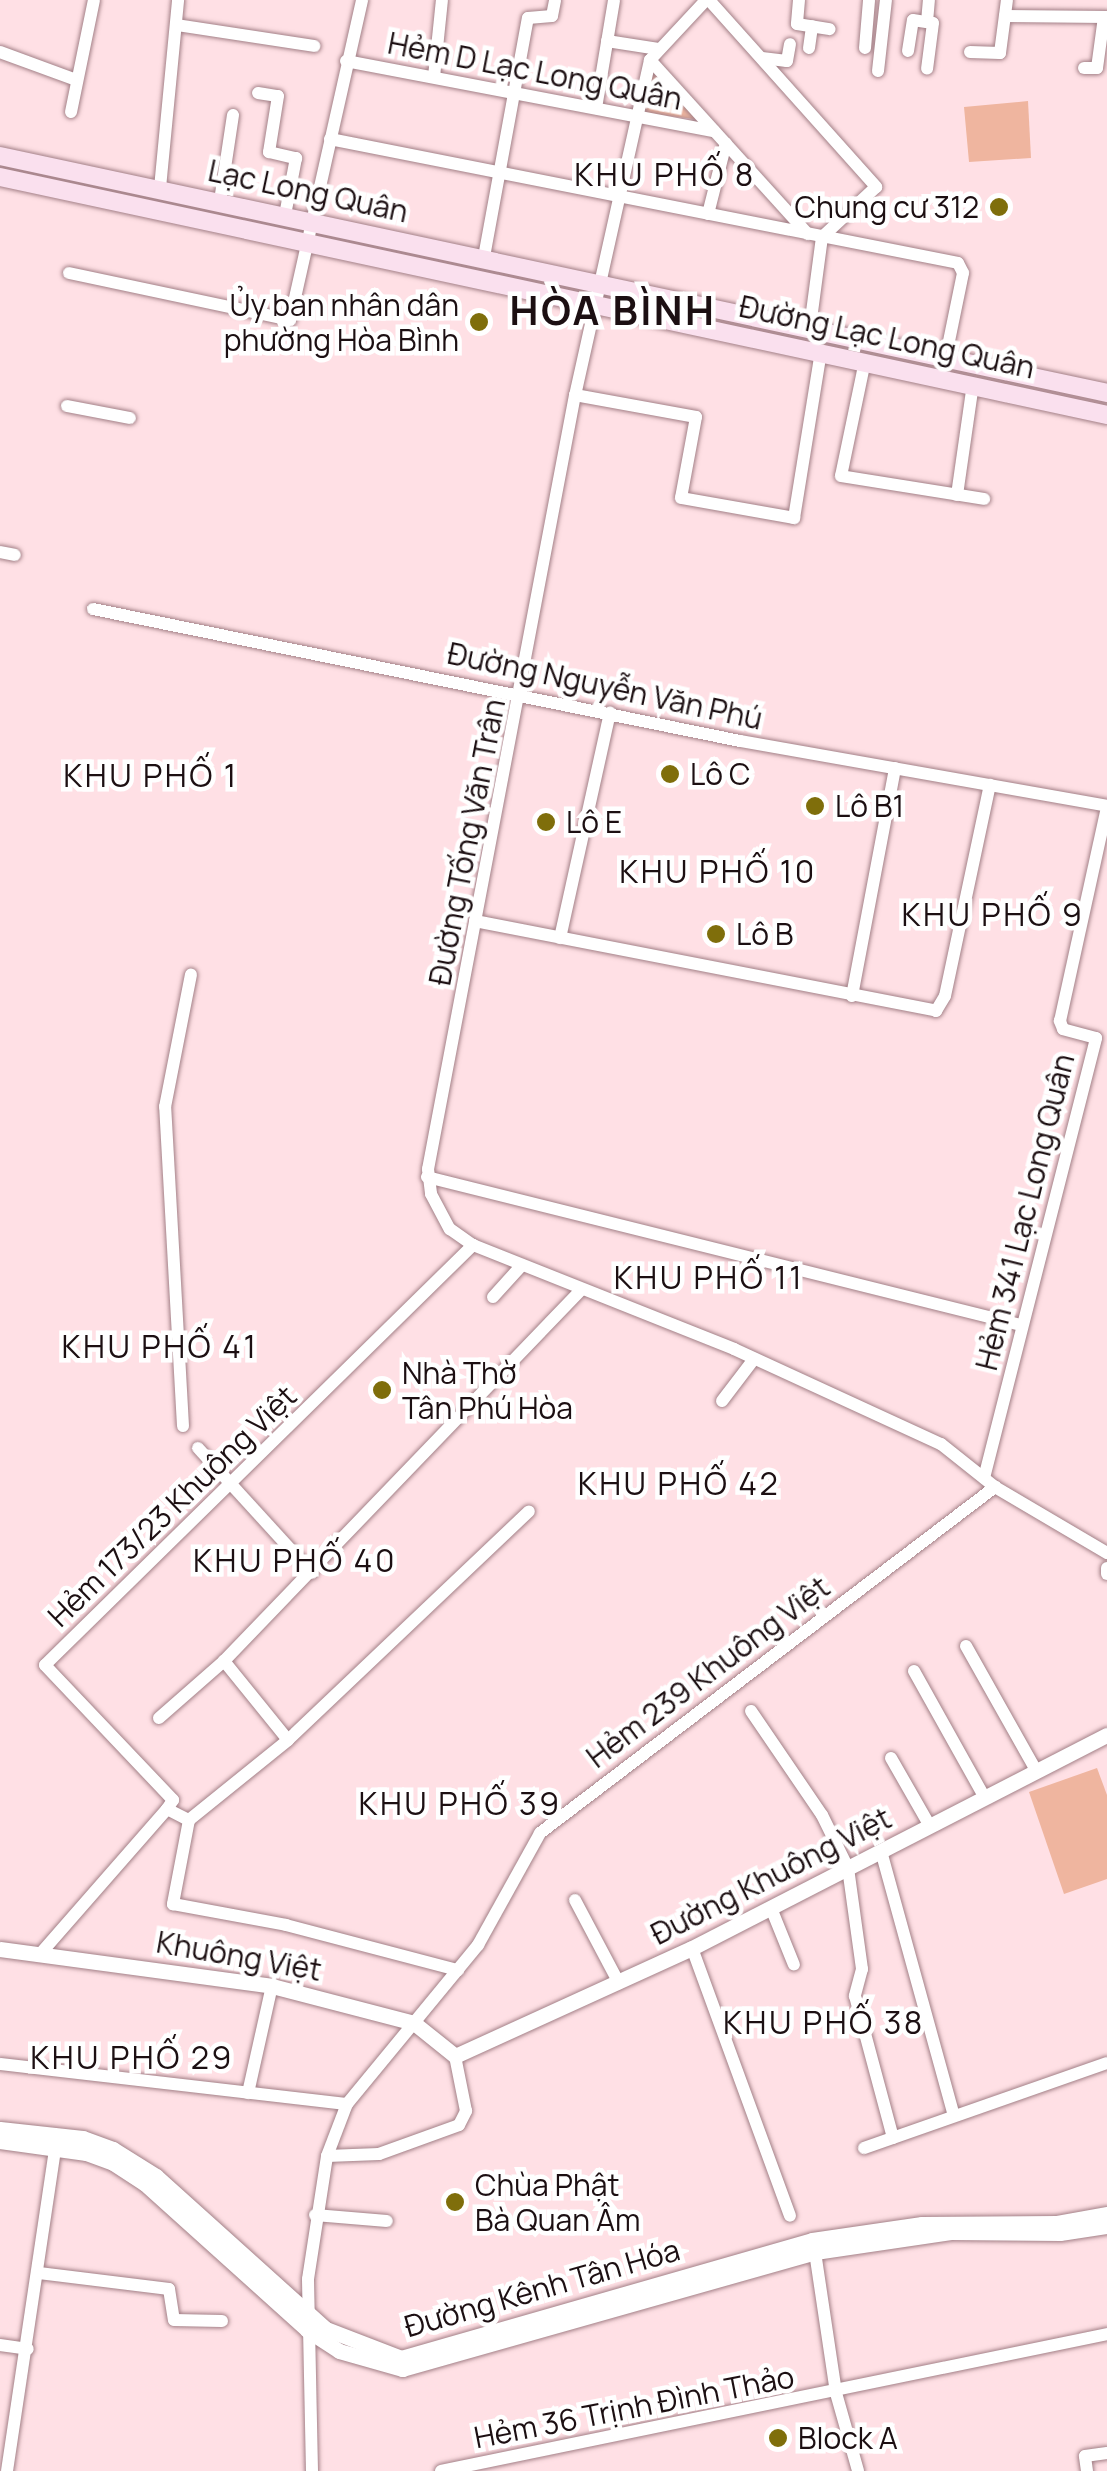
<!DOCTYPE html>
<html>
<head>
<meta charset="utf-8">
<style>
	body { margin:0 }
	#map { position:relative; width:1107px; height:2471px; overflow:hidden; background:#ffe0e5; font-family:Manrope,sans-serif }
	div>[style] { position:absolute }
	[style*='--x'] { left:calc(var(--x)*1px); top:calc(var(--y)*1px); width:calc(var(--w)*1px); rotate:calc(var(--a)*1deg) }
	.green>* { inset:0; background:#efb59f }
	.roads { filter:drop-shadow(0 0 2px #a38087) drop-shadow(0 0 2px #a38087) }
	.minor>* { height:12px; margin:-6px; padding:0 6px; transform-origin:6px; border-radius:6px; background:#fff }
	.tertiary>* { height:15px; margin:-7.5px; padding:0 7.5px; transform-origin:7.5px; border-radius:7.5px; background:#fff }
	.secondary>* { height:18px; margin:-9px; padding:0 9px; transform-origin:9px; border-radius:9px; background:#fae0ee }
	.dots>* { width:28px; height:28px; translate:-50% -50%; box-sizing:border-box; border:5px solid #fff; border-radius:50% }
	span { translate:-50% -50%; white-space:nowrap; text-align:center; line-height:1.15; -webkit-text-stroke:9px #fff; paint-order:stroke }
	.street-label { font-size:30px; color:#1c0f12 }
	.poi-label { font-size:30px; color:#1c0f12 }
	.right { translate:-100% -50%; text-align:right }
	.left { translate:0 -50%; text-align:left }
	.neighbourhood-label { font-size:32px; color:#1c0f12; letter-spacing:2.5px }
	.district-label { font-size:40px; color:#1c0f12; font-weight:700; letter-spacing:2.5px }
</style>
</head>
<body>
<div id="map">
	<div class="green">
		<i style="clip-path:polygon(652px 69px,688px 109px,695px 119px,644px 113px)"></i>
		<i style="clip-path:polygon(1028px 101px,1031px 158px,969px 162px,964px 107px)"></i>
		<i style="clip-path:polygon(1097px 1768px,1107px 1795px,1107px 1879px,1064px 1894px,1029px 1792px)"></i>
	</div>
	<div class="roads">
		<div class="minor">
			<i style="--x:706;--y:0;--w:82;--a:133"></i>
			<i style="--x:650;--y:60;--w:343;--a:102.6"></i>
			<i style="--x:575;--y:395;--w:788;--a:100.75"></i>
			<i style="--x:428;--y:1169;--w:25;--a:83"></i>
			<i style="--x:431;--y:1194;--w:40;--a:62"></i>
			<i style="--x:450;--y:1229;--w:28;--a:35"></i>
			<i style="--x:473;--y:1245;--w:281;--a:21.7"></i>
			<i style="--x:734;--y:1349;--w:228;--a:24.7"></i>
			<i style="--x:941;--y:1444;--w:69;--a:38.5"></i>
			<i style="--x:995;--y:1487;--w:130;--a:30.5"></i>
			<i style="--x:709;--y:0;--w:251;--a:48.2"></i>
			<i style="--x:876;--y:187;--w:74;--a:137.2"></i>
			<i style="--x:822;--y:237;--w:91;--a:97.6"></i>
			<i style="--x:799;--y:0;--w:24;--a:95"></i>
			<i style="--x:797;--y:24;--w:33;--a:9"></i>
			<i style="--x:1005;--y:16;--w:102;--a:0.6"></i>
			<i style="--x:927;--y:22;--w:22;--a:-85"></i>
			<i style="--x:177;--y:25;--w:139;--a:8.7"></i>
			<i style="--x:607;--y:41;--w:52;--a:8.9"></i>
			<i style="--x:809;--y:48;--w:22;--a:-82"></i>
			<i style="--x:865;--y:48;--w:48;--a:-85.2"></i>
			<i style="--x:908;--y:51;--w:31;--a:-81"></i>
			<i style="--x:913;--y:20;--w:20;--a:9"></i>
			<i style="--x:933;--y:23;--w:46;--a:97.4"></i>
			<i style="--x:0;--y:52;--w:81;--a:20.2"></i>
			<i style="--x:970;--y:52;--w:30;--a:2"></i>
			<i style="--x:1000;--y:53;--w:53;--a:-82.5"></i>
			<i style="--x:762;--y:58;--w:25;--a:7"></i>
			<i style="--x:787;--y:61;--w:17;--a:-80"></i>
			<i style="--x:650;--y:60;--w:235;--a:47.8"></i>
			<i style="--x:346;--y:61;--w:375;--a:10.8"></i>
			<i style="--x:1084;--y:68;--w:13;--a:0"></i>
			<i style="--x:1097;--y:68;--w:51;--a:-82.2"></i>
			<i style="--x:878;--y:71;--w:71;--a:-83.6"></i>
			<i style="--x:434;--y:77;--w:77;--a:-84.1"></i>
			<i style="--x:258;--y:93;--w:20;--a:9"></i>
			<i style="--x:278;--y:96;--w:57;--a:99.1"></i>
			<i style="--x:269;--y:152;--w:28;--a:13"></i>
			<i style="--x:296;--y:158;--w:58;--a:100.9"></i>
			<i style="--x:596;--y:108;--w:109;--a:-80.5"></i>
			<i style="--x:71;--y:112;--w:114;--a:-78.4"></i>
			<i style="--x:330;--y:139;--w:640;--a:11.17"></i>
			<i style="--x:958;--y:263;--w:11;--a:63"></i>
			<i style="--x:963;--y:273;--w:85;--a:101.6"></i>
			<i style="--x:160;--y:188;--w:189;--a:-84.5"></i>
			<i style="--x:220;--y:201;--w:87;--a:-81.4"></i>
			<i style="--x:708;--y:214;--w:73;--a:-75.8"></i>
			<i style="--x:484;--y:257;--w:243;--a:-79.6"></i>
			<i style="--x:528;--y:18;--w:24;--a:-5"></i>
			<i style="--x:552;--y:16;--w:16;--a:-79"></i>
			<i style="--x:69;--y:273;--w:226;--a:12"></i>
			<i style="--x:290;--y:320;--w:328;--a:-77.3"></i>
			<i style="--x:865;--y:361;--w:117;--a:101.8"></i>
			<i style="--x:841;--y:476;--w:145;--a:9.1"></i>
			<i style="--x:575;--y:395;--w:123;--a:10.3"></i>
			<i style="--x:696;--y:417;--w:82;--a:100.5"></i>
			<i style="--x:681;--y:498;--w:115;--a:10"></i>
			<i style="--x:794;--y:518;--w:169;--a:-80.8"></i>
			<i style="--x:67;--y:406;--w:64;--a:10.8"></i>
			<i style="--x:957;--y:495;--w:112;--a:-81.8"></i>
			<i style="--x:0;--y:552;--w:15;--a:11"></i>
			<i style="--x:93;--y:609;--w:660;--a:11.53"></i>
			<i style="--x:740;--y:741;--w:373;--a:10"></i>
			<i style="--x:475;--y:921;--w:470;--a:11"></i>
			<i style="--x:936;--y:1011;--w:17;--a:-59"></i>
			<i style="--x:945;--y:996;--w:216;--a:-78"></i>
			<i style="--x:560;--y:938;--w:231;--a:-77.5"></i>
			<i style="--x:852;--y:996;--w:232;--a:-79.3"></i>
			<i style="--x:427;--y:1177;--w:612;--a:13.99"></i>
			<i style="--x:493;--y:1297;--w:43;--a:-47.8"></i>
			<i style="--x:722;--y:1401;--w:53;--a:-52.7"></i>
			<i style="--x:183;--y:1426;--w:320;--a:-93.2"></i>
			<i style="--x:165;--y:1107;--w:135;--a:-78.9"></i>
			<i style="--x:198;--y:1448;--w:169;--a:47.6"></i>
			<i style="--x:984;--y:1478;--w:454;--a:-75.7"></i>
			<i style="--x:1096;--y:1038;--w:34;--a:-165"></i>
			<i style="--x:1063;--y:1029;--w:9;--a:-111"></i>
			<i style="--x:1060;--y:1021;--w:218;--a:-77.6"></i>
			<i style="--x:1107;--y:1568;--w:6;--a:90"></i>
			<i style="--x:966;--y:1646;--w:145;--a:60.6"></i>
			<i style="--x:914;--y:1671;--w:145;--a:60.8"></i>
			<i style="--x:751;--y:1711;--w:126;--a:55.7"></i>
			<i style="--x:822;--y:1815;--w:59;--a:63.9"></i>
			<i style="--x:848;--y:1868;--w:102;--a:82.1"></i>
			<i style="--x:862;--y:1969;--w:28;--a:105"></i>
			<i style="--x:855;--y:1996;--w:147;--a:75"></i>
			<i style="--x:159;--y:1718;--w:86;--a:-41.2"></i>
			<i style="--x:288;--y:1740;--w:102;--a:-129"></i>
			<i style="--x:224;--y:1661;--w:515;--a:-46.1"></i>
			<i style="--x:891;--y:1758;--w:78;--a:60.2"></i>
			<i style="--x:167;--y:1809;--w:11;--a:-56"></i>
			<i style="--x:173;--y:1800;--w:186;--a:-133.5"></i>
			<i style="--x:45;--y:1665;--w:600;--a:-44.46"></i>
			<i style="--x:189;--y:1820;--w:127;--a:-38.9"></i>
			<i style="--x:288;--y:1740;--w:332;--a:-43.5"></i>
			<i style="--x:189;--y:1820;--w:86;--a:100.8"></i>
			<i style="--x:173;--y:1904;--w:115;--a:10.5"></i>
			<i style="--x:286;--y:1925;--w:178;--a:14.7"></i>
			<i style="--x:881;--y:1851;--w:272;--a:74.6"></i>
			<i style="--x:575;--y:1900;--w:94;--a:62.1"></i>
			<i style="--x:771;--y:1908;--w:61;--a:68"></i>
			<i style="--x:692;--y:1948;--w:285;--a:69.9"></i>
			<i style="--x:41;--y:1953;--w:191;--a:-48.8"></i>
			<i style="--x:167;--y:1809;--w:25;--a:27"></i>
			<i style="--x:0;--y:2064;--w:349;--a:6.6"></i>
			<i style="--x:248;--y:2093;--w:110;--a:-77.4"></i>
			<i style="--x:864;--y:2148;--w:257;--a:-19.3"></i>
			<i style="--x:327;--y:2156;--w:52;--a:-2.2"></i>
			<i style="--x:379;--y:2154;--w:85;--a:-19.9"></i>
			<i style="--x:459;--y:2125;--w:16;--a:-63"></i>
			<i style="--x:466;--y:2111;--w:56;--a:-101.3"></i>
			<i style="--x:315;--y:2215;--w:72;--a:4.8"></i>
			<i style="--x:815;--y:2252;--w:143;--a:81.5"></i>
			<i style="--x:836;--y:2393;--w:81;--a:74.2"></i>
			<i style="--x:39;--y:2273;--w:131;--a:7"></i>
			<i style="--x:169;--y:2289;--w:31;--a:81"></i>
			<i style="--x:174;--y:2320;--w:48;--a:1.2"></i>
			<i style="--x:0;--y:2345;--w:28;--a:8"></i>
			<i style="--x:7;--y:2471;--w:333;--a:-81.5"></i>
			<i style="--x:312;--y:2471;--w:192;--a:-91.2"></i>
			<i style="--x:308;--y:2279;--w:124;--a:-81.2"></i>
			<i style="--x:327;--y:2156;--w:56;--a:-69"></i>
			<i style="--x:347;--y:2104;--w:206;--a:-50.5"></i>
			<i style="--x:478;--y:1945;--w:128;--a:-61"></i>
			<i style="--x:540;--y:1833;--w:572;--a:-37.25"></i>
			<i style="--x:441;--y:2471;--w:680;--a:-11.62"></i>
			<i style="--x:1087;--y:2471;--w:15;--a:-98"></i>
			<i style="--x:1085;--y:2456;--w:22;--a:-8"></i>
		</div>
		<div class="tertiary">
			<i style="--x:0;--y:1949;--w:275;--a:7.7"></i>
			<i style="--x:272;--y:1986;--w:147;--a:14.6"></i>
			<i style="--x:414;--y:2023;--w:53;--a:38.8"></i>
			<i style="--x:455;--y:2056;--w:260;--a:-24.5"></i>
			<i style="--x:692;--y:1948;--w:466;--a:-27.2"></i>
			<i style="--x:0;--y:2129;--w:83;--a:6.2"></i>
			<i style="--x:83;--y:2138;--w:32;--a:20"></i>
			<i style="--x:113;--y:2149;--w:51;--a:32.1"></i>
			<i style="--x:156;--y:2176;--w:229;--a:42"></i>
			<i style="--x:326;--y:2329;--w:80;--a:21.1"></i>
			<i style="--x:401;--y:2358;--w:428;--a:-16"></i>
			<i style="--x:812;--y:2240;--w:111;--a:-8.3"></i>
			<i style="--x:922;--y:2224;--w:135;--a:-0.4"></i>
			<i style="--x:1057;--y:2223;--w:51;--a:-10.2"></i>
			<i style="--x:0;--y:2141;--w:87;--a:7.9"></i>
			<i style="--x:86;--y:2153;--w:29;--a:20"></i>
			<i style="--x:113;--y:2163;--w:37;--a:33"></i>
			<i style="--x:144;--y:2183;--w:219;--a:42"></i>
			<i style="--x:307;--y:2330;--w:38;--a:33"></i>
			<i style="--x:339;--y:2351;--w:66;--a:15.9"></i>
			<i style="--x:402;--y:2369;--w:429;--a:-15.8"></i>
			<i style="--x:815;--y:2252;--w:137;--a:-8.4"></i>
			<i style="--x:951;--y:2232;--w:109;--a:0.5"></i>
			<i style="--x:1060;--y:2233;--w:48;--a:-8.5"></i>
		</div>
		<div class="secondary">
			<i style="--x:0;--y:156;--w:1132;--a:12.08"></i>
			<i style="--x:0;--y:177;--w:1132;--a:12.13"></i>
		</div>
	</div>
	<div class="dots">
		<i style="left:999px;top:207px;background:#7f6e0b"></i>
		<i style="left:479px;top:322px;background:#7f6e0b"></i>
		<i style="left:670px;top:774px;background:#7f6e0b"></i>
		<i style="left:815px;top:806px;background:#7f6e0b"></i>
		<i style="left:546px;top:822px;background:#7f6e0b"></i>
		<i style="left:716px;top:934px;background:#7f6e0b"></i>
		<i style="left:382px;top:1390px;background:#7f6e0b"></i>
		<i style="left:455px;top:2202px;background:#7f6e0b"></i>
		<i style="left:778px;top:2438px;background:#7f6e0b"></i>
	</div>
	<div class="street-label">
		<span style="left:535px;top:71px;rotate:11deg">Hẻm D Lạc Long Quân</span>
		<span style="left:308px;top:191px;rotate:12deg">Lạc Long Quân</span>
		<span style="left:887px;top:337px;rotate:12deg">Đường Lạc Long Quân</span>
		<span style="left:605px;top:686px;rotate:12deg">Đường Nguyễn Văn Phú</span>
		<span style="left:467px;top:842px;rotate:-79deg">Đường Tống Văn Trân</span>
		<span style="left:1025px;top:1212px;rotate:-76deg">Hẻm 341 Lạc Long Quân</span>
		<span style="left:172px;top:1506px;rotate:-44deg">Hẻm 173/23 Khuông Việt</span>
		<span style="left:708px;top:1672px;rotate:-37deg">Hẻm 239 Khuông Việt</span>
		<span style="left:771px;top:1876px;rotate:-27deg">Đường Khuông Việt</span>
		<span style="left:239px;top:1956px;rotate:10deg">Khuông Việt</span>
		<span style="left:542px;top:2288px;rotate:-16deg">Đường Kênh Tân Hóa</span>
		<span style="left:634px;top:2407px;rotate:-11deg">Hẻm 36 Trịnh Đình Thảo</span>
	</div>
	<div class="poi-label">
		<span class="right" style="left:979px;top:207px">Chung cư 312</span>
		<span class="right" style="left:459px;top:322px">Ủy ban nhân dân<br>phường Hòa Bình</span>
		<span class="left" style="left:690px;top:774px">Lô C</span>
		<span class="left" style="left:835px;top:806px">Lô B1</span>
		<span class="left" style="left:566px;top:822px">Lô E</span>
		<span class="left" style="left:736px;top:934px">Lô B</span>
		<span class="left" style="left:402px;top:1390px">Nhà Thờ<br>Tân Phú Hòa</span>
		<span class="left" style="left:475px;top:2202px">Chùa Phật<br>Bà Quan Âm</span>
		<span class="left" style="left:798px;top:2438px">Block A</span>
	</div>
	<div class="neighbourhood-label">
		<span style="left:665px;top:174px">KHU PHỐ 8</span>
		<span style="left:151px;top:775px">KHU PHỐ 1</span>
		<span style="left:718px;top:871px">KHU PHỐ 10</span>
		<span style="left:993px;top:914px">KHU PHỐ 9</span>
		<span style="left:709px;top:1277px">KHU PHỐ 11</span>
		<span style="left:160px;top:1346px">KHU PHỐ 41</span>
		<span style="left:679px;top:1483px">KHU PHỐ 42</span>
		<span style="left:295px;top:1560px">KHU PHỐ 40</span>
		<span style="left:460px;top:1803px">KHU PHỐ 39</span>
		<span style="left:824px;top:2022px">KHU PHỐ 38</span>
		<span style="left:132px;top:2057px">KHU PHỐ 29</span>
	</div>
	<div class="district-label">
		<span style="left:613px;top:310px">HÒA BÌNH</span>
	</div>
</div>
</body>
</html>
